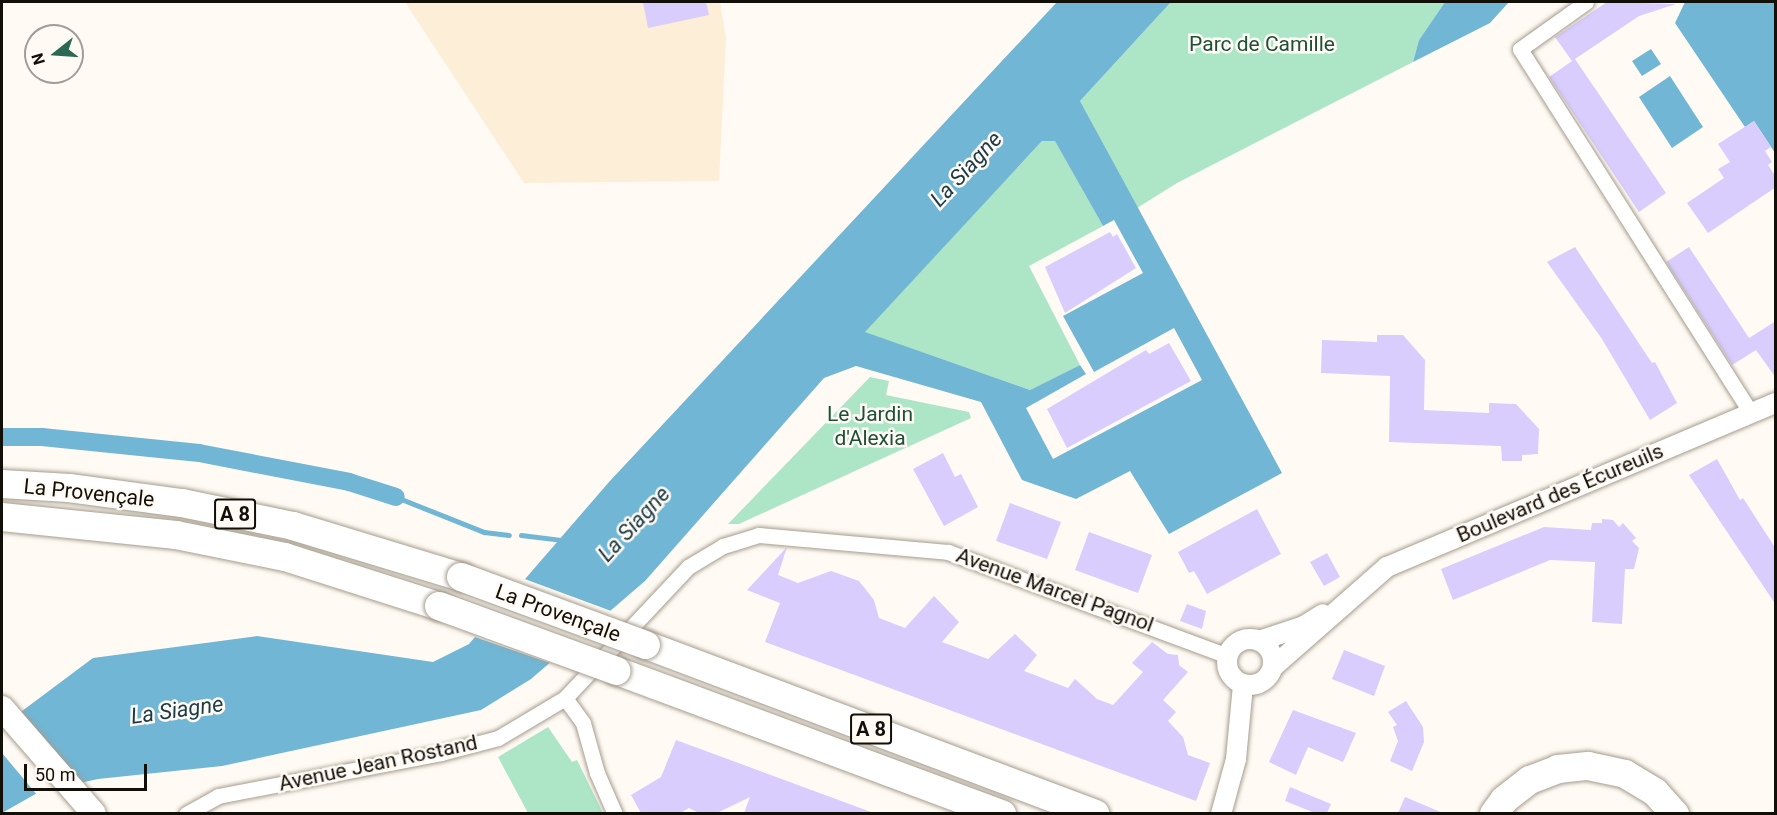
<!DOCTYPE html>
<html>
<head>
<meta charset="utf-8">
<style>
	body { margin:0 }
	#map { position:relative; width:1777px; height:815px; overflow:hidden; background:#fffbf4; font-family:Roboto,sans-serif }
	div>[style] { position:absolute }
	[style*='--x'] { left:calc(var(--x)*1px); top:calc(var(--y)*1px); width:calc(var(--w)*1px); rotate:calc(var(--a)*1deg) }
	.built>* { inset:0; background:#fceed7 }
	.green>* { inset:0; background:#ade5c7 }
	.water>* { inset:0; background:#71b6d4 }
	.pier>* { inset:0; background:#fffbf4 }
	.stream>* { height:5px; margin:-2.5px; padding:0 2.5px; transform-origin:2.5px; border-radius:2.5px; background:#71b6d4 }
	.canal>* { height:18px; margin:-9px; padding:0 9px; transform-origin:9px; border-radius:9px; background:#71b6d4 }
	.building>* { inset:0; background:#d8cdfd }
	.roads { filter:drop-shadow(0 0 2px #a59c8d) drop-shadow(0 0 2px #a59c8d) }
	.minor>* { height:15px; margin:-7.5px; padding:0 7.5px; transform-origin:7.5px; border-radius:7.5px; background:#fff }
	.tertiary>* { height:20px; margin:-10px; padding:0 10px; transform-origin:10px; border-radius:10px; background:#fff }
	.tertiary>.ring { margin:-10px; padding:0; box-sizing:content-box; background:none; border:20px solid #fff; border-radius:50% }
	.primary>* { height:24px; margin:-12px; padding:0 12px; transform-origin:12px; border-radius:12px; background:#fff }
	.motorway>* { height:28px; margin:-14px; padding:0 14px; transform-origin:14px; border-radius:14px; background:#fff }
	.bridges { filter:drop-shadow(0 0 2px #a59c8d) drop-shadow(0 0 2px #a59c8d) }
	.motorway-bridge>* { height:28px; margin:-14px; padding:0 14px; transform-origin:14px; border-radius:14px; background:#fff }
	span { translate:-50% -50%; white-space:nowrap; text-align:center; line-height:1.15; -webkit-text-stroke:5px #fffbf4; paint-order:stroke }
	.shield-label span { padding:2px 4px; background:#fffbf4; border:2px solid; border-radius:4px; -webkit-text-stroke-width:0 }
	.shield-label { font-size:20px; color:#120f09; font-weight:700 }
	.park-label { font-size:21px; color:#1d5038 }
	.street-label { font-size:21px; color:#120f09 }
	.water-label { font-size:22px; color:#1a3a48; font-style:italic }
	.frame { position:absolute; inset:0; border:3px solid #120f09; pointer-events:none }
	.north { position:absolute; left:24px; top:24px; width:60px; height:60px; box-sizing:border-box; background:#fffbf4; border:2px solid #a09d96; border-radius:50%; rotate:253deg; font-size:16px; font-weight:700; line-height:24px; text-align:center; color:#120f09 }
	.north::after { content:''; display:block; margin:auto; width:21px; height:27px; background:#2c6955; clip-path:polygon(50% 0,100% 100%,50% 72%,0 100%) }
	.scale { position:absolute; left:24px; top:764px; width:123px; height:27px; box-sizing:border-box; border:3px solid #120f09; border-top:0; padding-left:8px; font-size:18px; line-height:21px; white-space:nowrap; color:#120f09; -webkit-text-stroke:4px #fffbf4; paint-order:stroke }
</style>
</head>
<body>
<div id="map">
	<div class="built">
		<i style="clip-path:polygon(405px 2px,720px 2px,726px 38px,719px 181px,524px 183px)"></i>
	</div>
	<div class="green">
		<i style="clip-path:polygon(1171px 2px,1445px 2px,1419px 40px,1413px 62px,1177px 183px,1137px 208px,1080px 101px)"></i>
		<i style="clip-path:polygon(1055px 140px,1103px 226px,1029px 266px,1080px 365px,1030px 390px,864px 332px,1042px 141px)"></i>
		<i style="clip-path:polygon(870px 377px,889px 381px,886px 395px,969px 412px,971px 418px,739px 524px,728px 524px)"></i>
		<i style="clip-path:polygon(548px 727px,572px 762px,577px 760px,603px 813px,528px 813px,498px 757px)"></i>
	</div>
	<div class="water">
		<i style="clip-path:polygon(evenodd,1057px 2px,1171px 2px,1080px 101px,1282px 473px,1169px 534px,1130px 471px,1076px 499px,1022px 480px,981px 402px,856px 366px,824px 378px,645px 581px,531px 679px,481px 710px,222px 766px,98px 779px,39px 792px,2px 813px,2px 726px,93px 658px,257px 636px,433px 662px,469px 644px,609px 482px,1057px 2px,1042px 141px,1055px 141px,1103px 226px,1114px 220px,1143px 273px,1063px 316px,1094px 372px,1174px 328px,1202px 380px,1053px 459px,1026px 408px,1086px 374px,1080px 365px,1030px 390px,865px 332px,1042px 141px)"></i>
		<i style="clip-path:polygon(1445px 2px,1509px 2px,1490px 23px,1413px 62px,1419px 40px)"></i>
		<i style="clip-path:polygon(1685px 2px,1775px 2px,1775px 153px,1754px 121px,1745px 127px,1675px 23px)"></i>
		<i style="clip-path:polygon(1651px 49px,1661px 64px,1642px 76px,1632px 61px)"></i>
		<i style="clip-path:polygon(1670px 76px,1703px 127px,1672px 148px,1639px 97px)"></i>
	</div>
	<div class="pier">
		<i style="clip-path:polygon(522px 578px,614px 612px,553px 664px,472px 636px)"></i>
		<i style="clip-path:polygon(2px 722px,81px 786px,38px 796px,2px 753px)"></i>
	</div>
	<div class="stream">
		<i style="--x:396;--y:497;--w:95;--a:21.7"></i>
		<i style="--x:484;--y:532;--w:25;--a:7"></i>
		<i style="--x:521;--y:535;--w:38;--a:7"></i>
	</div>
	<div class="canal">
		<i style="--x:2;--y:437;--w:40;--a:0"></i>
		<i style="--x:42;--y:437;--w:158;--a:5.8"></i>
		<i style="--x:199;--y:453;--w:153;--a:10.9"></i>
		<i style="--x:349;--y:482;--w:49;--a:17.7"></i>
	</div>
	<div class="building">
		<i style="clip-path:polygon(643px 2px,706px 2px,709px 15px,648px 28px)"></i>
		<i style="clip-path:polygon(1607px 2px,1676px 4px,1639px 16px,1575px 59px,1666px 193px,1639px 212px,1549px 77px,1575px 59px,1572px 61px,1555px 37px)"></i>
		<i style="clip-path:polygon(1754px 121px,1771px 147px,1765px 151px,1772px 162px,1768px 165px,1776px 177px,1776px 187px,1708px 233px,1687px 203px,1724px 178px,1718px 169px,1730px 162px,1718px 144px)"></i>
		<i style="clip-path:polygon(1110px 232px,1113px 237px,1117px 234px,1136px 268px,1065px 313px,1045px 267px)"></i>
		<i style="clip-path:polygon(1575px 247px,1652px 363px,1655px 362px,1677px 403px,1650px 420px,1602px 339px,1547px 262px)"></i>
		<i style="clip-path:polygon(1689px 247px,1749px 338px,1776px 321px,1776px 378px,1756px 350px,1732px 365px,1666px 262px)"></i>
		<i style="clip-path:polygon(1377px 335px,1403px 335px,1425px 360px,1424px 410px,1489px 413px,1489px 403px,1516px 404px,1539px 429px,1538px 454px,1522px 455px,1522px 461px,1502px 461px,1501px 446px,1389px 442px,1390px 376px,1321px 373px,1322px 340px,1377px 342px)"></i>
		<i style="clip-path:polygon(1169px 343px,1191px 381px,1067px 448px,1047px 409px,1146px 350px,1149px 354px)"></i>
		<i style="clip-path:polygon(943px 453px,955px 477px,961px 474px,978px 507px,944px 526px,913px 469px)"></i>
		<i style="clip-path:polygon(1717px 459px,1740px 500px,1743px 498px,1776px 549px,1776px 605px,1689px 475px)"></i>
		<i style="clip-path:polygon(1010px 503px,1061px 522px,1047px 559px,996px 541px)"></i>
		<i style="clip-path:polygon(1257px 509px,1281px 554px,1207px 594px,1194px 571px,1189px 573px,1178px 552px)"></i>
		<i style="clip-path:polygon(1602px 519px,1613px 520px,1619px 527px,1623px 523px,1636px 538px,1632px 541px,1639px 548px,1634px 569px,1625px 569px,1622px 624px,1592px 622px,1595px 562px,1550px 560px,1453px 600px,1441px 569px,1544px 527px,1591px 530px,1592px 523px,1602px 523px)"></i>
		<i style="clip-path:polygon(1089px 532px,1152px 555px,1138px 593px,1075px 570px)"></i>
		<i style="clip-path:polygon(787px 547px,778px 575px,798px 583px,831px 571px,859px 581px,874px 600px,879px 618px,905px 628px,934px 596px,959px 622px,942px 642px,988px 659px,1015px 634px,1037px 655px,1024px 671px,1068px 688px,1075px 679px,1097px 699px,1113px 705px,1143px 672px,1132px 663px,1152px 642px,1168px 654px,1178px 655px,1179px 665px,1188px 672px,1163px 700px,1176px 712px,1168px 721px,1183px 737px,1188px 755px,1210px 763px,1196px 801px,765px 642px,780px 603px,747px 590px)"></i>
		<i style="clip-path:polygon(1327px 553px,1340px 577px,1324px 586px,1310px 562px)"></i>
		<i style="clip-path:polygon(1187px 604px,1206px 611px,1202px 629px,1180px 621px)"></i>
		<i style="clip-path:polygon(1344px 650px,1385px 666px,1374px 696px,1332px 679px)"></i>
		<i style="clip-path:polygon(1406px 701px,1423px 727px,1424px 742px,1412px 771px,1390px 761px,1398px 741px,1393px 727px,1397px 725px,1388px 712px)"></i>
		<i style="clip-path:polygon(1293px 710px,1356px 733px,1343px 762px,1308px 747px,1296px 775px,1269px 762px)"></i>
		<i style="clip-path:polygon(676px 740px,871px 812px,870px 813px,744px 813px,750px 797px,717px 813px,699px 813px,689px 808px,680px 813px,641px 813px,631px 795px,661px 777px)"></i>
		<i style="clip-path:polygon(1290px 787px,1331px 804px,1327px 813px,1315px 813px,1285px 801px)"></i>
		<i style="clip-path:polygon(1405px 797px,1443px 813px,1398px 813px)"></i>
	</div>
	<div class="roads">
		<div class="minor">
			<i style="--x:1586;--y:2;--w:81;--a:144.5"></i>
			<i style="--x:1520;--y:49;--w:431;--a:57.6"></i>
			<i style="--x:565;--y:698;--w:31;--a:54"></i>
			<i style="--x:583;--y:723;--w:52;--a:74.4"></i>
			<i style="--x:597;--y:773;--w:45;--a:66.3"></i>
			<i style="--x:186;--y:814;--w:37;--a:-29"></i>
			<i style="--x:218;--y:796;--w:227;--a:-10.9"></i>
			<i style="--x:441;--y:753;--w:59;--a:-14.7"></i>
			<i style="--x:498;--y:738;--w:78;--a:-30.8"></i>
			<i style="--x:565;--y:698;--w:180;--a:-46.8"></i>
			<i style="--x:688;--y:567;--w:41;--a:-31"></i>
			<i style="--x:723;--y:546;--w:37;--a:-17"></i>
			<i style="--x:758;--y:535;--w:191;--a:5.1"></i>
			<i style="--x:948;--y:552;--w:299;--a:20.4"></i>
		</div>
		<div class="tertiary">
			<i class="ring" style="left:1227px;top:639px;width:26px;height:26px"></i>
			<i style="--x:1259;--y:641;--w:47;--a:-18.4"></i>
			<i style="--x:1304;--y:626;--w:22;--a:-32"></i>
			<i style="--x:1273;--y:667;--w:152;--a:-41.3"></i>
			<i style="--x:1387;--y:567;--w:422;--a:-22.9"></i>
			<i style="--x:1221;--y:814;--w:57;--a:-74.7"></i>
			<i style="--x:1236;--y:759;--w:74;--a:-84.6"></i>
		</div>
		<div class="primary">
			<i style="--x:2;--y:708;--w:140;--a:49"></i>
		</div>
		<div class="motorway">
			<i style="--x:2;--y:484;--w:67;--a:3.4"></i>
			<i style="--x:69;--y:488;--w:114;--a:7.6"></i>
			<i style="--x:182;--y:503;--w:113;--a:11.7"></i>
			<i style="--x:293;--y:526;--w:176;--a:16.9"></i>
			<i style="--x:2;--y:517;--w:175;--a:5.9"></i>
			<i style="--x:176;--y:535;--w:111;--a:11.4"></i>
			<i style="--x:285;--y:557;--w:162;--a:17.7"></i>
			<i style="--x:646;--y:645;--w:480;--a:20.6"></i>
			<i style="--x:617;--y:671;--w:411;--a:20.4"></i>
			<i style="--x:1494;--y:814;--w:17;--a:-54"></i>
			<i style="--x:1504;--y:800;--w:33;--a:-38"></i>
			<i style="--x:1530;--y:780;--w:30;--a:-21"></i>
			<i style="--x:1558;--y:769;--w:30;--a:-6"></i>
			<i style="--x:1588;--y:766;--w:38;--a:12"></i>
			<i style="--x:1625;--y:774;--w:35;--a:31"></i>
			<i style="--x:1655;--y:792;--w:30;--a:48"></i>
		</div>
	</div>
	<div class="bridges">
		<div class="motorway-bridge">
			<i style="--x:461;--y:577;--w:197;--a:20.2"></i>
			<i style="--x:439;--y:606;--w:189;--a:20.1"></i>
		</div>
	</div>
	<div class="shield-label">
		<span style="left:235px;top:514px">A 8</span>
		<span style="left:871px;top:729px">A 8</span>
	</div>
	<div class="park-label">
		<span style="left:1262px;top:44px">Parc de Camille</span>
		<span style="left:870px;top:426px">Le Jardin<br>d'Alexia</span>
	</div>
	<div class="street-label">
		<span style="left:89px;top:493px;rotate:6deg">La Provençale</span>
		<span style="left:1560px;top:493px;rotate:-23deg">Boulevard des Écureuils</span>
		<span style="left:1055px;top:590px;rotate:20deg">Avenue Marcel Pagnol</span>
		<span style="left:558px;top:613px;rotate:20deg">La Provençale</span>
		<span style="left:378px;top:763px;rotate:-12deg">Avenue Jean Rostand</span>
	</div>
	<div class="water-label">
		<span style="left:966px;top:169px;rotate:-47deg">La Siagne</span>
		<span style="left:634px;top:524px;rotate:-47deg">La Siagne</span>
		<span style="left:177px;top:710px;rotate:-8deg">La Siagne</span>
	</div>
	<div class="frame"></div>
	<div class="north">N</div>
	<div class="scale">50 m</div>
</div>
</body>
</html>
